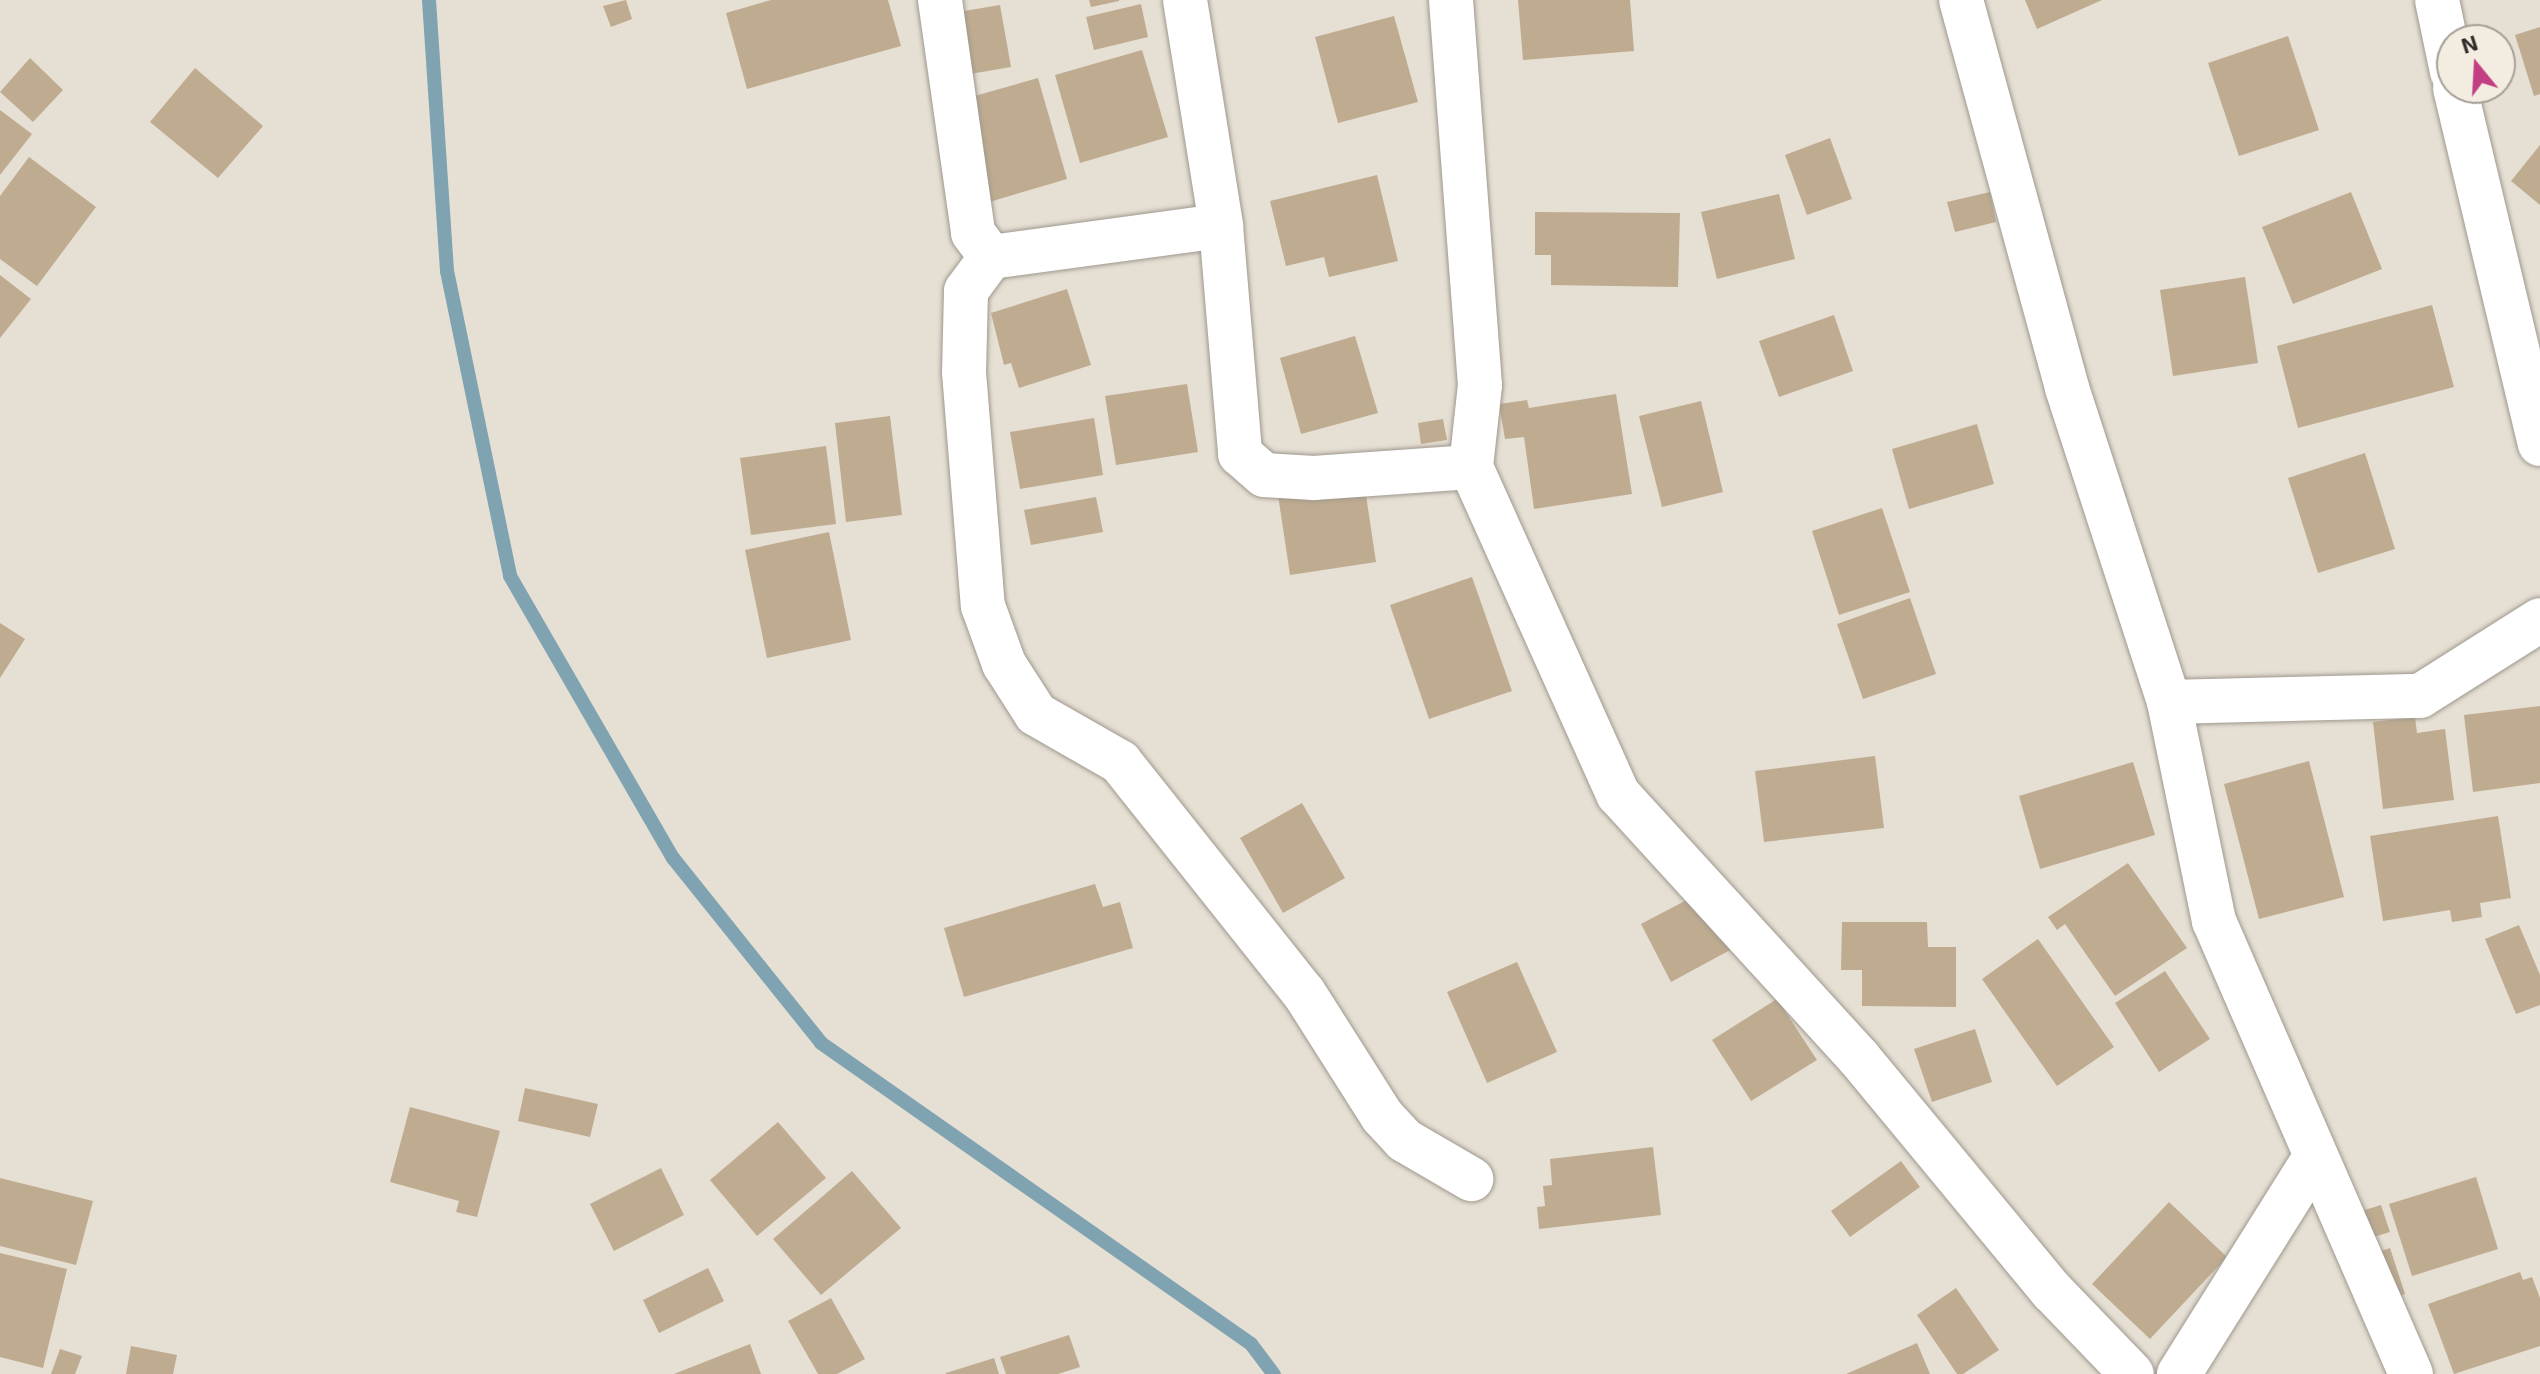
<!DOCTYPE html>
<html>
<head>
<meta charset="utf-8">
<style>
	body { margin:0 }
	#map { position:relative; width:2540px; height:1374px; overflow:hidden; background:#e6dfd4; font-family:"Exo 2",sans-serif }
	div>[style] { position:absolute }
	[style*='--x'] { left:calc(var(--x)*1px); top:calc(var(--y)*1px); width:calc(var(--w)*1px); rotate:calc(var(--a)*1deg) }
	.stream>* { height:14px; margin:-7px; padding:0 7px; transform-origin:7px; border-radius:7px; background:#7fa3b1 }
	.building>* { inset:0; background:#bfac90 }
	.roads { filter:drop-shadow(0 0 2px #9f988e) drop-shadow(0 0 2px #9f988e) }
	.minor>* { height:44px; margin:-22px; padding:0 22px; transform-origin:22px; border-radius:22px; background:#fff }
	span { translate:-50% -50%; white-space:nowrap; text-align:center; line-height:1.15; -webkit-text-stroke:6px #f3ece1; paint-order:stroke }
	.north { position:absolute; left:2436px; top:24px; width:80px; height:80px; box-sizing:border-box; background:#f3ece1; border:2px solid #a59f97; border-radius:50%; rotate:342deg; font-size:22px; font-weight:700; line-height:32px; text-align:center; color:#2f2c28 }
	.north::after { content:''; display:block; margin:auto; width:28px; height:36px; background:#c33f84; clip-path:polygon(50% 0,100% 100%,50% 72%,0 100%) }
</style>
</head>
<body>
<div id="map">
	<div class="stream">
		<i style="--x:429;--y:0;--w:272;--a:86.2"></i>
		<i style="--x:447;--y:271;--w:311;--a:78.3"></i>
		<i style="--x:510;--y:576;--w:326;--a:60"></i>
		<i style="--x:673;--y:858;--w:237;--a:51.3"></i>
		<i style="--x:821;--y:1043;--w:525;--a:34.99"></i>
		<i style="--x:1251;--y:1344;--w:38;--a:53"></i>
	</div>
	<div class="building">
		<i style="clip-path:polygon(626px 0,632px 19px,611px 27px,603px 6px)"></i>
		<i style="clip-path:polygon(771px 0,888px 0,901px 46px,747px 89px,726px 13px)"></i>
		<i style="clip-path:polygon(1089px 0,1119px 0,1119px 1px,1091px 7px)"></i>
		<i style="clip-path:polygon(1518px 0,1630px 0,1634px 51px,1523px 60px)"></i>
		<i style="clip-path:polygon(2025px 0,2102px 0,2037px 29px)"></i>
		<i style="clip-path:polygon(1141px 4px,1148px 37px,1094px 50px,1086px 17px)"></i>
		<i style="clip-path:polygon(1000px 5px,1011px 67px,970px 74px,958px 12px)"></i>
		<i style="clip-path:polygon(1394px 16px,1418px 102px,1338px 123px,1315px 37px)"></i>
		<i style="clip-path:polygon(2540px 27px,2540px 94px,2534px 96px,2515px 35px)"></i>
		<i style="clip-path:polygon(2288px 36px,2319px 130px,2239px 156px,2208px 63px)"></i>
		<i style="clip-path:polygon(1142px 50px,1168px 137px,1080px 163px,1055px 75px)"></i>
		<i style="clip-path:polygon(30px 58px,63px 90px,33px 122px,0 92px)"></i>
		<i style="clip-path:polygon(195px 68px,263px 126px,218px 178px,150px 122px)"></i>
		<i style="clip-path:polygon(1038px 78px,1067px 179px,986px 203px,964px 99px)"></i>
		<i style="clip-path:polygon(0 110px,32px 134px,0 175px)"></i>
		<i style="clip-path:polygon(1830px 138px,1852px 199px,1807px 215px,1785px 155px)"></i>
		<i style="clip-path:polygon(2540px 145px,2540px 205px,2511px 181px)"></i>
		<i style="clip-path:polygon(29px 157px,96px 207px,37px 286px,0 259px,0 196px)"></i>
		<i style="clip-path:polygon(1377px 175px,1398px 261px,1329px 277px,1324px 257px,1286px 266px,1270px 201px)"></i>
		<i style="clip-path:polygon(1990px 192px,1996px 222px,1955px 232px,1947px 202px)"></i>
		<i style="clip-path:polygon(2351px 192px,2382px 269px,2293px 304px,2262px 227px)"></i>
		<i style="clip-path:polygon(1779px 194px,1795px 259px,1717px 279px,1701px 212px)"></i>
		<i style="clip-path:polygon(1535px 212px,1680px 213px,1678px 287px,1551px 285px,1551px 255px,1535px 255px)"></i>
		<i style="clip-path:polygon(0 275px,31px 299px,0 338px)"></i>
		<i style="clip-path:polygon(2245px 277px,2258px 363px,2173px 376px,2160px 290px)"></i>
		<i style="clip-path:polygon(1067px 289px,1091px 365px,1019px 388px,1011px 363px,1004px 365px,991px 313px)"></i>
		<i style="clip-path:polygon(2432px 305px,2454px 387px,2298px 428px,2277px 346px)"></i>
		<i style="clip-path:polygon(1834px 315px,1853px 371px,1779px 397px,1759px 341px)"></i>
		<i style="clip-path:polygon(1355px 336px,1378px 413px,1301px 434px,1280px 358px)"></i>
		<i style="clip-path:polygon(1187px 384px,1198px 452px,1116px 465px,1105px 396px)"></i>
		<i style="clip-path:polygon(1616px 394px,1632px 494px,1534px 509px,1524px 437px,1505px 439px,1499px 404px,1527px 400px,1529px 408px)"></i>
		<i style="clip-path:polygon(1701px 401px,1723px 492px,1662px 507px,1639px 416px)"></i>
		<i style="clip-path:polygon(890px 416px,902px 515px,846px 522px,835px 423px)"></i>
		<i style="clip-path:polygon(1094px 418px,1103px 475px,1020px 489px,1010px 432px)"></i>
		<i style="clip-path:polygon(1443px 419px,1447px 440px,1421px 444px,1418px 423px)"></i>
		<i style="clip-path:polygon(1977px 424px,1994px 484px,1909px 509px,1892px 449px)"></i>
		<i style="clip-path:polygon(826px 446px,836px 524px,751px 535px,740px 458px)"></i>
		<i style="clip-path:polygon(2365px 453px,2395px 549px,2318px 573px,2288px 478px)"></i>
		<i style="clip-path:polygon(1364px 482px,1376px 562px,1290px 575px,1278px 495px)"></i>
		<i style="clip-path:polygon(1096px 497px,1103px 532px,1031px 545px,1024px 510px)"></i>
		<i style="clip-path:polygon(1882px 508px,1910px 592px,1839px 615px,1812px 531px)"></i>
		<i style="clip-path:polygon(829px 532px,851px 640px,767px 658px,745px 550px)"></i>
		<i style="clip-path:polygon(1472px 577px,1512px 691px,1429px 719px,1390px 605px)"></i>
		<i style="clip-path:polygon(1910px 598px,1936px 674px,1863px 699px,1837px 624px)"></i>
		<i style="clip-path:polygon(0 623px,25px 639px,0 678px)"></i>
		<i style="clip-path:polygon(2540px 706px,2540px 783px,2473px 792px,2464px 715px)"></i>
		<i style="clip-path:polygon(2415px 717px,2417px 733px,2445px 729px,2454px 800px,2383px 809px,2373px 722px)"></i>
		<i style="clip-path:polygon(1875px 756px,1884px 828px,1764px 842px,1755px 771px)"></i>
		<i style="clip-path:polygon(2309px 761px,2344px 897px,2259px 919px,2224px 784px)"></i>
		<i style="clip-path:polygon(2133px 762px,2155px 835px,2040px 869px,2019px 796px)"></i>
		<i style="clip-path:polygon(1302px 803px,1345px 878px,1283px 913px,1240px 838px)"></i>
		<i style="clip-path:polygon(2498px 816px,2511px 898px,2480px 903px,2482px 917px,2452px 922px,2450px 910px,2383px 921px,2370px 836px)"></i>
		<i style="clip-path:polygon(2128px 863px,2187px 948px,2115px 996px,2065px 924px,2057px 930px,2048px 917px)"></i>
		<i style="clip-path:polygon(1095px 884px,1103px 907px,1120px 902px,1133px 948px,964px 997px,944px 928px)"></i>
		<i style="clip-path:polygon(1702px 892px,1732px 949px,1671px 982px,1641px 924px)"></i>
		<i style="clip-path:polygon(1842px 922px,1927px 922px,1928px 947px,1956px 947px,1956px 1007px,1862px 1006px,1862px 970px,1841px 970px)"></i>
		<i style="clip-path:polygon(2519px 925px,2540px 975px,2540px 1005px,2516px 1014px,2485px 939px)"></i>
		<i style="clip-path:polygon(2038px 939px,2114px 1047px,2057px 1086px,1982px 979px)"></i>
		<i style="clip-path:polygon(1517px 962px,1557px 1052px,1487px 1083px,1447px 992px)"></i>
		<i style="clip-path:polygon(2165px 971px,2210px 1039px,2159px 1072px,2115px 1003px)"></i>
		<i style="clip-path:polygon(1777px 999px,1817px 1060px,1751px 1101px,1712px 1040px)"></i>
		<i style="clip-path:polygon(1975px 1029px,1992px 1082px,1932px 1102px,1914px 1049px)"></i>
		<i style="clip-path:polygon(525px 1088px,598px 1104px,590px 1137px,518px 1121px)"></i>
		<i style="clip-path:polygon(410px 1107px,500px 1131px,477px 1217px,456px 1212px,459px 1201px,390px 1182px)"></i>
		<i style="clip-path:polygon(778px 1122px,826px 1178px,757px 1236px,710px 1180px)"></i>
		<i style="clip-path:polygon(1653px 1147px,1661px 1215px,1539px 1229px,1537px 1207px,1545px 1206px,1543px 1186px,1552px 1185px,1550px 1159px)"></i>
		<i style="clip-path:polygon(1901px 1161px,1920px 1187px,1850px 1237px,1831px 1211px)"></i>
		<i style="clip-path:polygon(661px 1168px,684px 1215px,614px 1251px,590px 1204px)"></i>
		<i style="clip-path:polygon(852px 1171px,901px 1228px,821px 1295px,773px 1239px)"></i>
		<i style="clip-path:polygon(2476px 1177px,2498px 1249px,2412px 1276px,2389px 1204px)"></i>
		<i style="clip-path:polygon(0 1178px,93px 1201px,76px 1265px,0 1246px)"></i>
		<i style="clip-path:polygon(2169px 1202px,2227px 1257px,2150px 1339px,2092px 1284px)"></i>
		<i style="clip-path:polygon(2381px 1205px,2390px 1232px,2361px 1241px,2352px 1214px)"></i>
		<i style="clip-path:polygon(2390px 1248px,2405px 1294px,2385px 1301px,2370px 1255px)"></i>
		<i style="clip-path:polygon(0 1253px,67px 1269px,43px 1368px,0 1357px)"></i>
		<i style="clip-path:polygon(708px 1268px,724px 1301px,659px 1333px,643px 1300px)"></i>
		<i style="clip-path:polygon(2520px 1272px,2523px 1280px,2532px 1277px,2540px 1298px,2540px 1346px,2454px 1374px,2428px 1304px)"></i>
		<i style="clip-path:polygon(1956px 1288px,1999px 1350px,1963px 1374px,1957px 1374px,1917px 1315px)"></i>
		<i style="clip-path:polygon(831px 1298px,865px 1359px,837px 1374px,818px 1374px,788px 1321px)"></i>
		<i style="clip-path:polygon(1069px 1335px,1080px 1367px,1058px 1374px,1006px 1374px,1000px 1357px)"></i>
		<i style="clip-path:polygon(1917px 1343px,1930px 1374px,1846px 1374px)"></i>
		<i style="clip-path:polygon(750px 1344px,761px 1374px,674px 1374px)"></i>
		<i style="clip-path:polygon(131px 1346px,177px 1355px,173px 1374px,126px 1374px)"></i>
		<i style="clip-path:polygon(60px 1349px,82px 1356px,75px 1374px,51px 1374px)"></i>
		<i style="clip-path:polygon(994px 1358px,999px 1374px,946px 1374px,946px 1373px)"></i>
	</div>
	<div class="roads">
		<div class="minor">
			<i style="--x:940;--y:0;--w:235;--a:81.9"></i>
			<i style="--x:973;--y:233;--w:30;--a:53"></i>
			<i style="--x:991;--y:257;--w:232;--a:-7.7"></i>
			<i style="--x:1185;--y:0;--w:229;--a:80.9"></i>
			<i style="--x:1221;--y:226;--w:229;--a:85.2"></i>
			<i style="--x:1240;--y:454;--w:32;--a:41"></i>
			<i style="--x:1264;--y:475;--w:50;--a:3.4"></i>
			<i style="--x:1314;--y:478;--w:157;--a:-4"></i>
			<i style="--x:1451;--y:0;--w:386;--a:85.7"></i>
			<i style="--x:1480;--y:385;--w:82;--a:96.3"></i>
			<i style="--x:1471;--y:467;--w:359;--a:65.8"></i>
			<i style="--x:1618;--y:794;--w:357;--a:47.6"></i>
			<i style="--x:1859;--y:1058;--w:303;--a:50.4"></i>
			<i style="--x:2052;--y:1291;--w:115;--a:46.1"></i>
			<i style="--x:1961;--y:0;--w:402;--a:74.7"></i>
			<i style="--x:2067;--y:388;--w:330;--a:72"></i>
			<i style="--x:2169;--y:702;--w:224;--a:78.4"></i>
			<i style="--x:2214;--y:921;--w:494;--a:66.5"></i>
			<i style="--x:2437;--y:0;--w:74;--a:78.2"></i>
			<i style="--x:2455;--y:88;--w:366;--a:76.6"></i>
			<i style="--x:991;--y:257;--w:42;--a:126.3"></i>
			<i style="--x:966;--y:291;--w:81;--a:91.4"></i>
			<i style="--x:964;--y:372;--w:235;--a:85.4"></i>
			<i style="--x:983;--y:606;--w:62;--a:70.1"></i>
			<i style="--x:1004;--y:664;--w:59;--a:57.4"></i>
			<i style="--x:1036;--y:714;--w:97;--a:29.7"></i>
			<i style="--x:1120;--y:762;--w:295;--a:51.5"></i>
			<i style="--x:1304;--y:993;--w:146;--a:57.6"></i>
			<i style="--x:1382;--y:1116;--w:33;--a:47"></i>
			<i style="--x:1404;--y:1140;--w:78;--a:30.2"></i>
			<i style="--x:2169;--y:702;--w:251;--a:-1.4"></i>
			<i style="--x:2420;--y:696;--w:142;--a:-32.3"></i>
			<i style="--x:2179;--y:1374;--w:256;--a:-57.9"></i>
		</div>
	</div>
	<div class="north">N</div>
</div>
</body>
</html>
